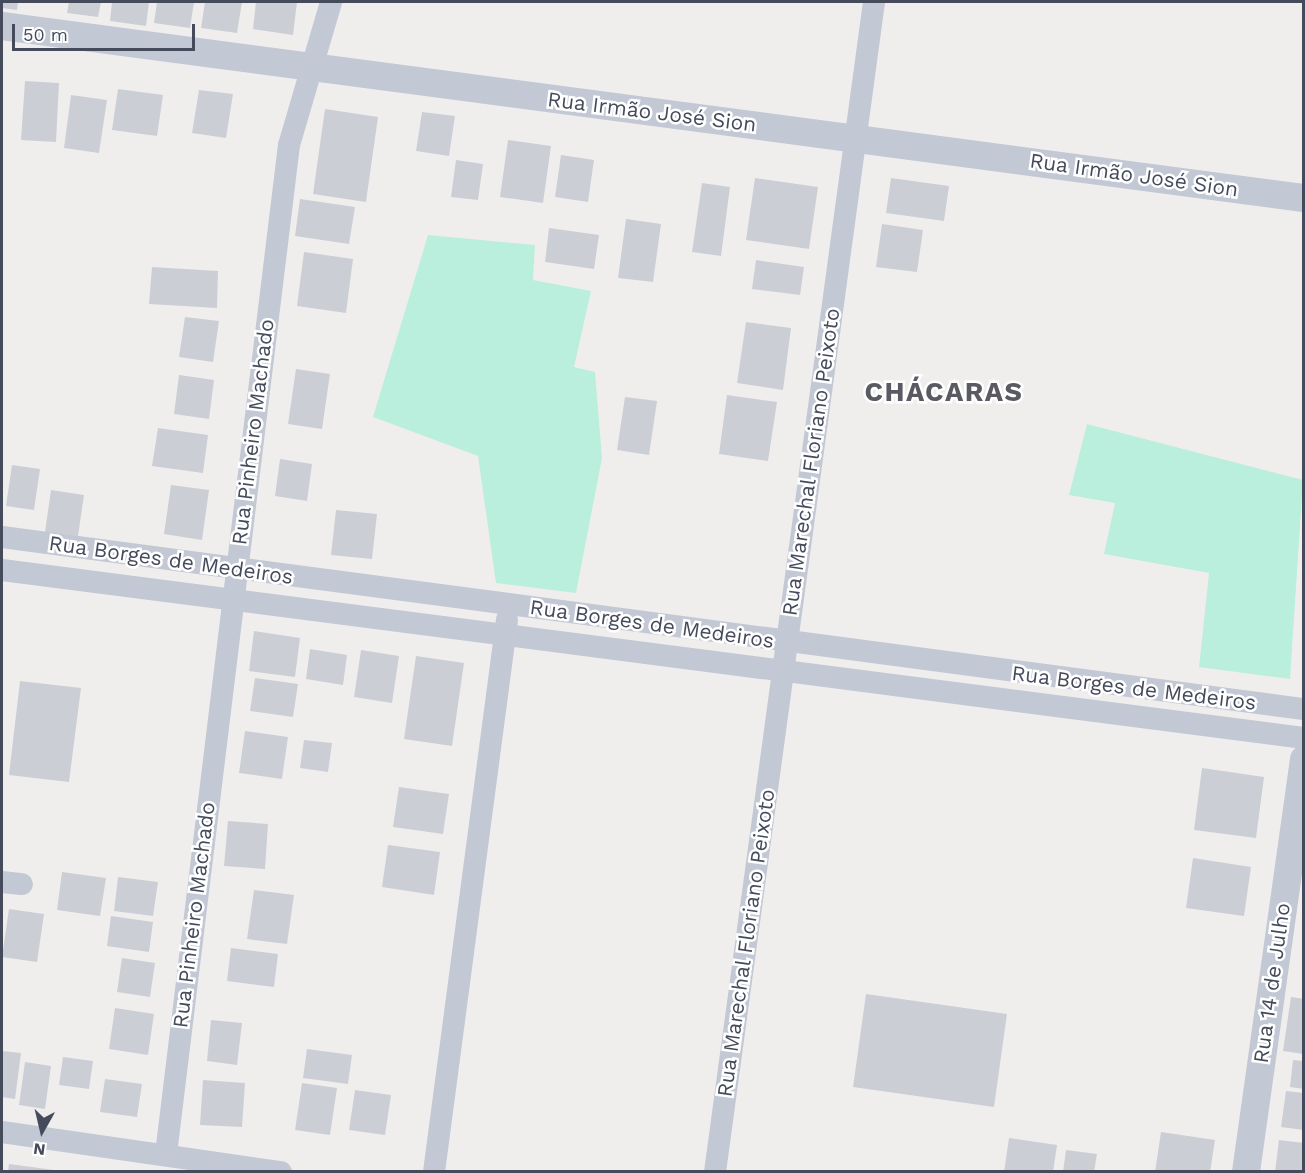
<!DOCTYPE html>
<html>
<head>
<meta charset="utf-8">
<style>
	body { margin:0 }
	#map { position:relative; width:1305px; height:1173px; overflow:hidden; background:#f0eeed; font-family:"Work Sans",sans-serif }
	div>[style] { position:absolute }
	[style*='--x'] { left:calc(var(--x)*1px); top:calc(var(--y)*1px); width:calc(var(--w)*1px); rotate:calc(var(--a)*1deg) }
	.green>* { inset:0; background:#baefdd }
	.building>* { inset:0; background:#ccced5 }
	.minor>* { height:22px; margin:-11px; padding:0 11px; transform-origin:11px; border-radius:11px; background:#c3c8d5 }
	.tertiary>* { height:28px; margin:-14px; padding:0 14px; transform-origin:14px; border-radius:14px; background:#c3c8d5 }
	span { translate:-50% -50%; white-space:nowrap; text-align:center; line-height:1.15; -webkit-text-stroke:5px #fff; paint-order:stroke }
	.street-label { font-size:21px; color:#454b5b }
	.district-label { font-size:27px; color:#5a5b62; font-weight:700; letter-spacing:1.5px }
	.frame { position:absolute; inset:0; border:3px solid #454b5b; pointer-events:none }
	.north { position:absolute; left:12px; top:1101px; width:60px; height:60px; -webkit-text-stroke:4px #fff; paint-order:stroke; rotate:188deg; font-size:16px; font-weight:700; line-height:24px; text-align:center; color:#454b5b }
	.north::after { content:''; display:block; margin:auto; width:21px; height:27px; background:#454b5b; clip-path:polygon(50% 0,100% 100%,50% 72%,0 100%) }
	.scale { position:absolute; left:12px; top:24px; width:183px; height:27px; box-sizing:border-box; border:3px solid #454b5b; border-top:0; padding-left:8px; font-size:18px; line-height:21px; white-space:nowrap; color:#454b5b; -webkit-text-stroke:4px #fff; paint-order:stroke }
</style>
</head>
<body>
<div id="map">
	<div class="green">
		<i style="clip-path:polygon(428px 235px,535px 245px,533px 280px,591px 291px,574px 367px,595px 372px,602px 458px,576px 593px,496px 583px,478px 456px,373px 417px)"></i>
		<i style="clip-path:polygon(1087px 424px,1303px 480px,1290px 679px,1199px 667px,1209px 573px,1104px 554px,1115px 503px,1069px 495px)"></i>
	</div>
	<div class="building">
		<i style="clip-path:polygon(2px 2px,18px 2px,17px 10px,2px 8px)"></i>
		<i style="clip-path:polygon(69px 2px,101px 2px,98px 17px,67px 13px)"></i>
		<i style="clip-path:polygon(112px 2px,149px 2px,146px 26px,110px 21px)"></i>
		<i style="clip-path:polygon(157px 2px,194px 2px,190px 28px,154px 23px)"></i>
		<i style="clip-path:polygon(205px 2px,242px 2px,237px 33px,201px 28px)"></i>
		<i style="clip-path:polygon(256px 2px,297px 2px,293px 35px,253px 29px)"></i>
		<i style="clip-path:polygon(25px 81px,59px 83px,56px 142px,21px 140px)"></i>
		<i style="clip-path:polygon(118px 89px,163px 95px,157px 136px,112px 130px)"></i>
		<i style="clip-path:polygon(199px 90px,233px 94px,226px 138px,192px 133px)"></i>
		<i style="clip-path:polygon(71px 95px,107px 100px,99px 153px,64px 148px)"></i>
		<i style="clip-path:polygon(325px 109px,378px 117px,366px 202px,313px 194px)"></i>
		<i style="clip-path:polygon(422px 112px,455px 116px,449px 156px,416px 151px)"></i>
		<i style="clip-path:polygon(508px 140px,551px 146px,543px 203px,500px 197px)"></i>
		<i style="clip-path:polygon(561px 155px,594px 160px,588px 202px,555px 197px)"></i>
		<i style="clip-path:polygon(456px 160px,483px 164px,478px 200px,451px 197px)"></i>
		<i style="clip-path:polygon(755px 178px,818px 187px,809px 249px,746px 240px)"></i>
		<i style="clip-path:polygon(891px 178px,949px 186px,944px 221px,886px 213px)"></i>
		<i style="clip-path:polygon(702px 183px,730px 187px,721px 256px,692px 252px)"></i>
		<i style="clip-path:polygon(300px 199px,355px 207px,349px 244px,295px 236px)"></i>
		<i style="clip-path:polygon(626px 219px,661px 224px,653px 282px,618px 278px)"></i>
		<i style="clip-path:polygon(882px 224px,923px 230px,917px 272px,876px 267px)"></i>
		<i style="clip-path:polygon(549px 228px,599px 235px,594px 269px,545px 262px)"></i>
		<i style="clip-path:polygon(304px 252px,353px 259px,346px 313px,297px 306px)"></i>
		<i style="clip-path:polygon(756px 260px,804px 267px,800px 295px,752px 289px)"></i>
		<i style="clip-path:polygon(152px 267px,218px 271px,217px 308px,149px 304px)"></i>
		<i style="clip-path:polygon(185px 317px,219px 321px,213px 362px,179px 357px)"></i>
		<i style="clip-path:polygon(746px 322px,791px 328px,783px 390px,737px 383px)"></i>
		<i style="clip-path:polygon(296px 369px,330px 374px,322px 429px,288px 424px)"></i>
		<i style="clip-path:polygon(179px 375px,214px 380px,209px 419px,174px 414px)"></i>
		<i style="clip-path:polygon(727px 395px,777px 402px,768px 461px,719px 454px)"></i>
		<i style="clip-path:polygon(625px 397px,657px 401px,649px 455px,617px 450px)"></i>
		<i style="clip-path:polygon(158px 428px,208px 435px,203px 473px,152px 466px)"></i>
		<i style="clip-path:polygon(280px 459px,312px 464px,307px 501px,275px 496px)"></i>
		<i style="clip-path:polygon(12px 465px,40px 469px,34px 510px,6px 506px)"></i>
		<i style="clip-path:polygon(171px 485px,209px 490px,202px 540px,164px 534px)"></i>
		<i style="clip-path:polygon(51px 490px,84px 495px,78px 536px,45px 532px)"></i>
		<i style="clip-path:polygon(336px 510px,377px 514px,372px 559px,331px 555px)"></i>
		<i style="clip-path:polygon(254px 631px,300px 638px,295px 677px,249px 671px)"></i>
		<i style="clip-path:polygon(310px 649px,347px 655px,343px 685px,306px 679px)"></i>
		<i style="clip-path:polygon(361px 650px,399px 656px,392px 703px,354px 697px)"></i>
		<i style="clip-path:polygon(416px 656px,464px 663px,452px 746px,404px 739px)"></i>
		<i style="clip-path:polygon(255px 678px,298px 684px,293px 717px,250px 711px)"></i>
		<i style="clip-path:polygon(20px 681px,81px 688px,69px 782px,9px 775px)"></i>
		<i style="clip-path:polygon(245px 731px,288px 737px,282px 779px,239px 773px)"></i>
		<i style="clip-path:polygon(304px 740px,332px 743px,328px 772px,300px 768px)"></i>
		<i style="clip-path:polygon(1202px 768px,1264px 777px,1256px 838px,1194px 830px)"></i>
		<i style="clip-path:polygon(399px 787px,449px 794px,443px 834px,393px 827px)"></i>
		<i style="clip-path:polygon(228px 821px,268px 824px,265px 869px,224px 866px)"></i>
		<i style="clip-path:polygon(388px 845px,440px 852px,434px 895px,382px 887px)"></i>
		<i style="clip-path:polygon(1193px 858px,1251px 867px,1244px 916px,1186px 908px)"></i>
		<i style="clip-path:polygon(62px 872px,106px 878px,100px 916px,57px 910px)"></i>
		<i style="clip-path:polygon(118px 877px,158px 882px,153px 916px,114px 911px)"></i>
		<i style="clip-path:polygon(254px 890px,294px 895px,287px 944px,247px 939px)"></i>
		<i style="clip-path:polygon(9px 909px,44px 914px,37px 962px,2px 957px)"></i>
		<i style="clip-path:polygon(111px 916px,153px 922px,149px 952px,107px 946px)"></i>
		<i style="clip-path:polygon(231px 948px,278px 954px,274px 987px,227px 981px)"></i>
		<i style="clip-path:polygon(122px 958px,155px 963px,150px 997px,117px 992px)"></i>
		<i style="clip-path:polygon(866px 994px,1007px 1014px,994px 1107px,853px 1087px)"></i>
		<i style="clip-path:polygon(1291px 997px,1304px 999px,1304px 1054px,1283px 1051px)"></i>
		<i style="clip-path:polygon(115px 1008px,154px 1014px,148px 1055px,109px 1049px)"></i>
		<i style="clip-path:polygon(211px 1020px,242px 1023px,237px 1065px,207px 1061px)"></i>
		<i style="clip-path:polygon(307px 1049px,352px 1055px,348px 1084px,303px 1078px)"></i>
		<i style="clip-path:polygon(2px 1051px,21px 1053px,15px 1099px,2px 1097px)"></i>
		<i style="clip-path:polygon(63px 1057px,93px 1061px,89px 1089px,59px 1085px)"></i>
		<i style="clip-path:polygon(1293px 1060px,1304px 1061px,1304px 1089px,1290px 1087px)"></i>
		<i style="clip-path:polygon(25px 1062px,51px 1066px,45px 1109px,19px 1105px)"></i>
		<i style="clip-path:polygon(105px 1079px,142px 1084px,137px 1117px,100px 1112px)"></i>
		<i style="clip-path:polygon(203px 1080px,245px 1083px,242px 1127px,200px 1125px)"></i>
		<i style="clip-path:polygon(302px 1083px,337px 1088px,330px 1135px,295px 1130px)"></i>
		<i style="clip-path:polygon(355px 1090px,391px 1095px,385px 1135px,349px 1130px)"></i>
		<i style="clip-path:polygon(1286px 1091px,1304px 1093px,1304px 1130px,1281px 1127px)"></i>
		<i style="clip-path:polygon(1161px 1132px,1215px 1140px,1210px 1172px,1155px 1172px)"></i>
		<i style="clip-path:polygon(1009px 1138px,1057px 1145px,1053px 1172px,1004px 1172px)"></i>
		<i style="clip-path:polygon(1279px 1140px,1304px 1143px,1304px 1172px,1275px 1172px)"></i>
		<i style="clip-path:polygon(1066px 1150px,1097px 1154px,1094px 1172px,1063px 1172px)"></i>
		<i style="clip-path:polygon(9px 1164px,54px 1170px,54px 1172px,8px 1172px)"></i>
	</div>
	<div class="minor">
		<i style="--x:2;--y:537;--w:1313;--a:7.53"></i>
		<i style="--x:2;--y:570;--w:1313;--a:7.35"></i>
		<i style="--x:2;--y:882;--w:20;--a:6"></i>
		<i style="--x:2;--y:1132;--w:282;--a:8.2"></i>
		<i style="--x:166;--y:1154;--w:1016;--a:-83.05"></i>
		<i style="--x:289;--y:145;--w:149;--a:-73.6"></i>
		<i style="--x:434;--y:1172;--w:557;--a:-82.47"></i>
		<i style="--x:715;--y:1172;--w:1181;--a:-82.26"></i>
	</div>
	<div class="tertiary">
		<i style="--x:2;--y:26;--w:1313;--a:7.53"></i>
		<i style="--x:1246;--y:1172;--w:417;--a:-82"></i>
	</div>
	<div class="street-label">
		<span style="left:652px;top:112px;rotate:7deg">Rua Irmão José Sion</span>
		<span style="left:1134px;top:175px;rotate:8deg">Rua Irmão José Sion</span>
		<span style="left:253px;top:432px;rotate:-83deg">Rua Pinheiro Machado</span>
		<span style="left:811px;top:462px;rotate:-82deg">Rua Marechal Floriano Peixoto</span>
		<span style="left:171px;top:560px;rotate:8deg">Rua Borges de Medeiros</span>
		<span style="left:652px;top:624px;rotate:8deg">Rua Borges de Medeiros</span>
		<span style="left:1134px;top:688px;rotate:7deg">Rua Borges de Medeiros</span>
		<span style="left:194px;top:915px;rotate:-83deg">Rua Pinheiro Machado</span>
		<span style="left:746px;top:943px;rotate:-82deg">Rua Marechal Floriano Peixoto</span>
		<span style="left:1272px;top:983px;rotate:-82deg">Rua 14 de Julho</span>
	</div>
	<div class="district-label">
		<span style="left:944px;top:393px">CHÁCARAS</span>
	</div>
	<div class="frame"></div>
	<div class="north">N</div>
	<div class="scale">50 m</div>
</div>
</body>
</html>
